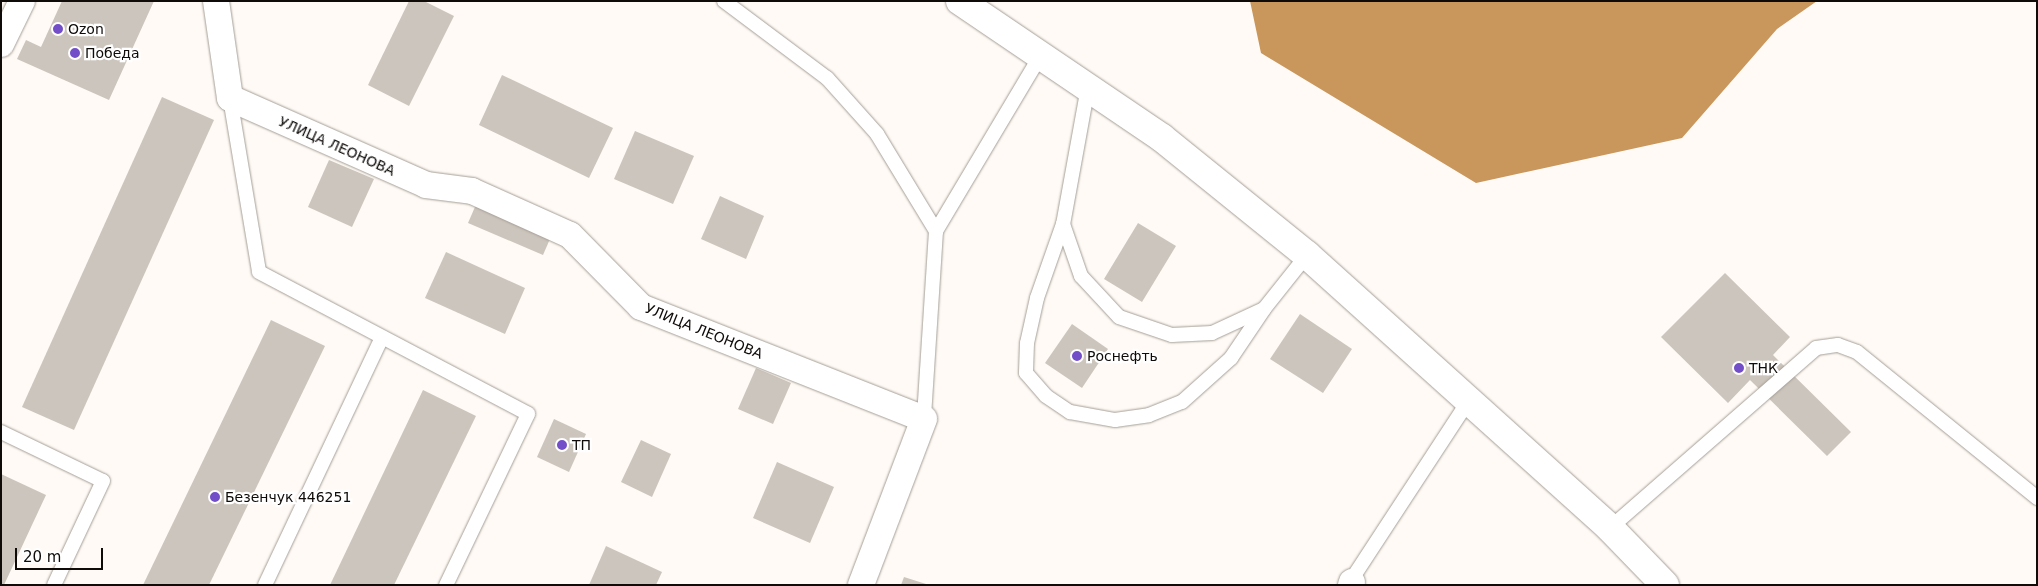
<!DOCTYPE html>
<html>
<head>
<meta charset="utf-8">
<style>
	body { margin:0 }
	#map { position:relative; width:2038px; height:586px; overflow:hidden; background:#fffaf5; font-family:"DejaVu Sans",sans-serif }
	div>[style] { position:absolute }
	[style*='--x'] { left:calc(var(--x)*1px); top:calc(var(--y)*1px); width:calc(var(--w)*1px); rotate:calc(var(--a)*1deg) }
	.water>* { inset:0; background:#c9965c }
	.building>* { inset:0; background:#ccc5bd }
	.roads { filter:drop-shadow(0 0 1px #a59e97) drop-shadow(0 0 1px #a59e97) }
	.lane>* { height:14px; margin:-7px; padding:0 7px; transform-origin:7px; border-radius:7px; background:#fff }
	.street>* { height:26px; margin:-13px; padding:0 13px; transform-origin:13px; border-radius:13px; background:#fff }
	.secondary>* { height:28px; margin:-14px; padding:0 14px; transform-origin:14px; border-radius:14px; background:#fff }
	.dots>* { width:14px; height:14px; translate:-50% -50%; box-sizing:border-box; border:2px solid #fff; border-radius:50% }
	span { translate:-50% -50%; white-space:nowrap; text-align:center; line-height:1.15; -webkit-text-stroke:4.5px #fff; paint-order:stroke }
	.poi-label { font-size:14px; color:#0e0b09 }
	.left { translate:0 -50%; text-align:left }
	.street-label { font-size:14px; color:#0e0b09 }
	.frame { position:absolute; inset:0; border:2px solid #0e0b09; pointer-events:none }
	.scale { position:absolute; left:15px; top:548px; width:88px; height:22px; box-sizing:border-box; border:2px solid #0e0b09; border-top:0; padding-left:6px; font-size:15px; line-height:18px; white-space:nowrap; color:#0e0b09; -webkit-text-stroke:4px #fff; paint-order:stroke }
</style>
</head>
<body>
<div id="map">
	<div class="water">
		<i style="clip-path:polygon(1250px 1px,1817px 1px,1777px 29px,1682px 138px,1476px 183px,1261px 53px)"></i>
	</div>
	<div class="building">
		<i style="clip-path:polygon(62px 1px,154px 1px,109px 100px,17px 59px,26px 40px,41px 47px)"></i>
		<i style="clip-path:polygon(409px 1px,424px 1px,454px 16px,409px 106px,368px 85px)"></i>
		<i style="clip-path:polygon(502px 75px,613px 128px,589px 178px,479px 125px)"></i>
		<i style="clip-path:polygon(162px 97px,214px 120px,74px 430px,22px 407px)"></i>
		<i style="clip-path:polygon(635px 131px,694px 156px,673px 204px,614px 179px)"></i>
		<i style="clip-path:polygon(329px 160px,374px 179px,352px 227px,308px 207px)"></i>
		<i style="clip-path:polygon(720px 196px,764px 216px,746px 259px,701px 239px)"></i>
		<i style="clip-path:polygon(478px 200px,553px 232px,543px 255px,468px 223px)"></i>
		<i style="clip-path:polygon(1138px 223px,1176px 246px,1142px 302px,1104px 279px)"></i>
		<i style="clip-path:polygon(446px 252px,525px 288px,505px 334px,425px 298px)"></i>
		<i style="clip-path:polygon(1725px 273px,1790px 337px,1773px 355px,1851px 432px,1827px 456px,1750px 380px,1728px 403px,1661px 337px)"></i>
		<i style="clip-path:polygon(1300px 314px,1352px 349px,1323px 393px,1270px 359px)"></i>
		<i style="clip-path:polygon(271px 320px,325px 346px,209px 585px,143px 585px)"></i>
		<i style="clip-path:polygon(1072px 324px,1108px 349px,1082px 388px,1045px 363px)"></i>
		<i style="clip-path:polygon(756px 368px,791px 383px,773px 424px,738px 409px)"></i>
		<i style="clip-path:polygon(423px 390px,476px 416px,394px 585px,330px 585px)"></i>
		<i style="clip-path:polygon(554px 419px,586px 434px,569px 472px,537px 457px)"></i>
		<i style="clip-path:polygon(641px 440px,671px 454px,652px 497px,621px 482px)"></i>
		<i style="clip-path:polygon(777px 462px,834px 487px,810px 543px,753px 518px)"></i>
		<i style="clip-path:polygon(1px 474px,46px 495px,4px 585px,1px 585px)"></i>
		<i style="clip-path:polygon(606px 546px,662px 572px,656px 585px,589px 585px)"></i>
		<i style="clip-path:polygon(904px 577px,926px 584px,926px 585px,901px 585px)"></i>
	</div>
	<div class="roads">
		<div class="lane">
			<i style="--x:724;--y:1;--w:129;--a:36.8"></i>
			<i style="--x:827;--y:78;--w:75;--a:48.2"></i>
			<i style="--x:877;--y:134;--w:114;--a:58.7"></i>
			<i style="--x:936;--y:231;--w:188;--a:93.7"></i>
			<i style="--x:1088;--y:87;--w:139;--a:100.3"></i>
			<i style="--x:1063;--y:224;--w:55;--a:70.9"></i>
			<i style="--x:1081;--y:276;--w:56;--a:47.2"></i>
			<i style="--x:1119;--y:317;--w:56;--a:18.8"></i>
			<i style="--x:1172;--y:335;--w:40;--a:-2.9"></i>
			<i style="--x:1212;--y:333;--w:57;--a:-24.8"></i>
			<i style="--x:1264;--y:309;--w:69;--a:-51.5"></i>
			<i style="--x:230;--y:98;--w:176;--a:80.5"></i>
			<i style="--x:259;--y:272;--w:304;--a:27.8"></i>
			<i style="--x:528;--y:414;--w:190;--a:115.6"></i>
			<i style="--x:1063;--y:224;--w:78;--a:109.4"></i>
			<i style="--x:1037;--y:298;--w:46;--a:102.5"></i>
			<i style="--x:1027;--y:343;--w:30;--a:92"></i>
			<i style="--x:1026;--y:373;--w:30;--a:49"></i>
			<i style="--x:1046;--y:396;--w:29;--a:34"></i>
			<i style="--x:1070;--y:412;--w:46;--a:10.1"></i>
			<i style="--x:1115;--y:420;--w:34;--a:-8"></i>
			<i style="--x:1149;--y:415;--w:35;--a:-22"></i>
			<i style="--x:1182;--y:402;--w:66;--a:-41.9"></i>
			<i style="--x:1231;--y:358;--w:59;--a:-56"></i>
			<i style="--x:936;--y:231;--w:205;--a:-59.2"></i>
			<i style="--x:1;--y:432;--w:113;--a:25.7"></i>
			<i style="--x:103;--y:481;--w:115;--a:115.2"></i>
			<i style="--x:1610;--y:528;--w:274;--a:-41.1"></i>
			<i style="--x:1816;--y:348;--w:22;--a:-8"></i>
			<i style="--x:1838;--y:345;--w:20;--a:20"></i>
			<i style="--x:1857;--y:352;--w:232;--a:39"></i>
			<i style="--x:265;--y:585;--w:273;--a:-64.7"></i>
			<i style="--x:1348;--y:585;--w:221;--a:-56.8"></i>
		</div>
		<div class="street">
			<i style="--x:216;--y:1;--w:98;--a:81.8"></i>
			<i style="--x:230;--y:98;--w:214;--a:23.9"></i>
			<i style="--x:426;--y:185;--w:46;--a:7.4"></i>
			<i style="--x:472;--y:191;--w:107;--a:24.2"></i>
			<i style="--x:570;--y:235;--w:101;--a:45.4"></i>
			<i style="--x:641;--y:307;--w:304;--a:21.6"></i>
			<i style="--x:924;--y:419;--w:178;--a:110.8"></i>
			<i style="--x:1;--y:44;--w:48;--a:-64"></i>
			<i style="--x:1351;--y:585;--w:3;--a:-72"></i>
		</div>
		<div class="secondary">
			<i style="--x:960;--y:1;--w:244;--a:34.1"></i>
			<i style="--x:1162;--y:138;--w:186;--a:38.9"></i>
			<i style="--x:1307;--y:255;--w:408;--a:42"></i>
			<i style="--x:1610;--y:528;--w:79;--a:46"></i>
		</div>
	</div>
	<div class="dots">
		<i style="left:58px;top:29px;background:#724ec8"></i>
		<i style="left:75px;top:53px;background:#724ec8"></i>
		<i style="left:1077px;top:356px;background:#724ec8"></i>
		<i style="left:1739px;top:368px;background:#724ec8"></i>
		<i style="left:562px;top:445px;background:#724ec8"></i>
		<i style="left:215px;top:497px;background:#724ec8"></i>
	</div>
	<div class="poi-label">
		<span class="left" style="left:68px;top:29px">Ozon</span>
		<span class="left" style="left:85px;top:53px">Победа</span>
		<span class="left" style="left:1087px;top:356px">Роснефть</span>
		<span class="left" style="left:1749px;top:368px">ТНК</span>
		<span class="left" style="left:572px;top:445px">ТП</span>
		<span class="left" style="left:225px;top:497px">Безенчук 446251</span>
	</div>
	<div class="street-label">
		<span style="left:337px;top:146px;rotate:24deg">УЛИЦА ЛЕОНОВА</span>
		<span style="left:704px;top:331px;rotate:22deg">УЛИЦА ЛЕОНОВА</span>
	</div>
	<div class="frame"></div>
	<div class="scale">20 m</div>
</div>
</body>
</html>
